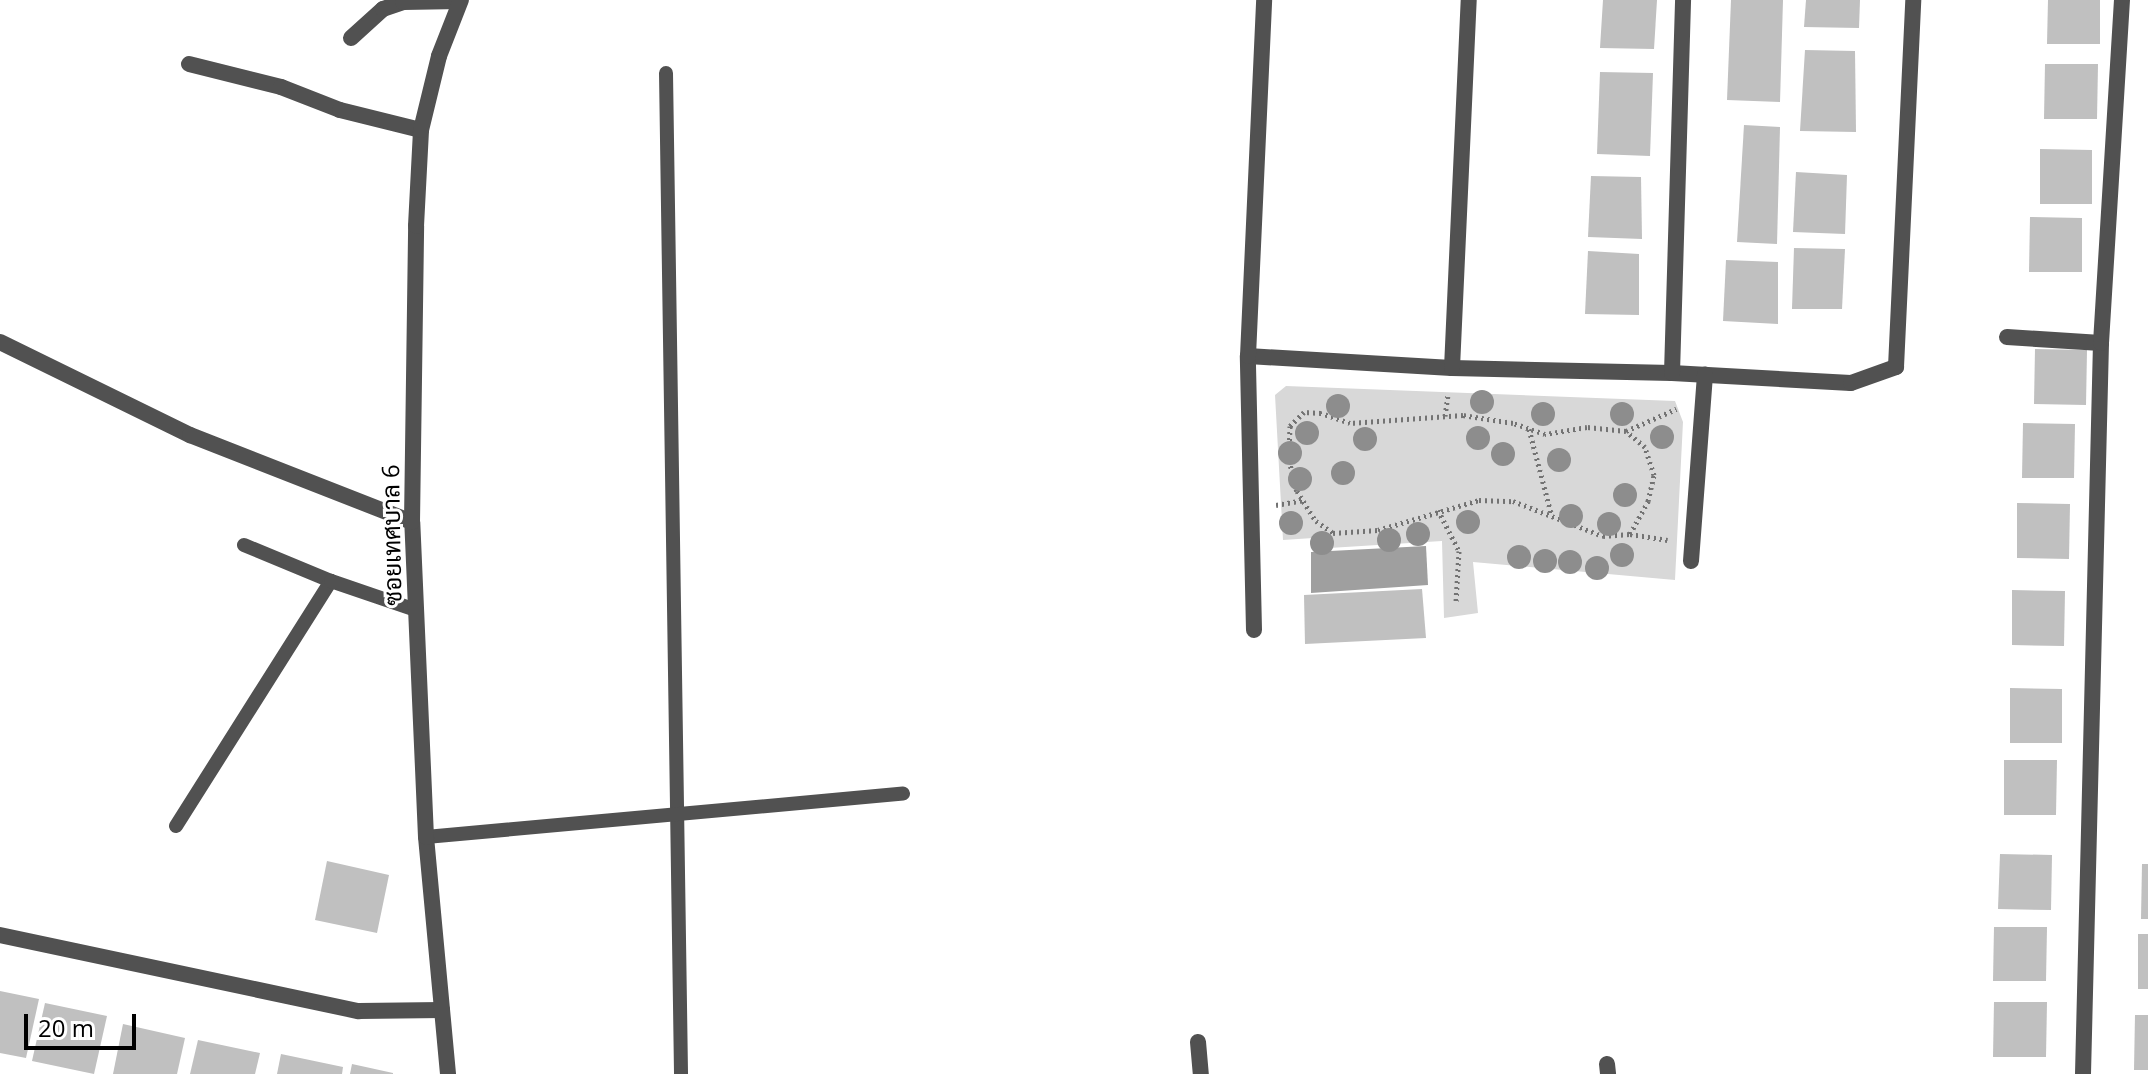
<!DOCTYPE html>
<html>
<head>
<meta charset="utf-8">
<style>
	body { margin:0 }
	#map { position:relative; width:2148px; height:1074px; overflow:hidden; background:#fff; font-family:"Open Sans",Sarabun,sans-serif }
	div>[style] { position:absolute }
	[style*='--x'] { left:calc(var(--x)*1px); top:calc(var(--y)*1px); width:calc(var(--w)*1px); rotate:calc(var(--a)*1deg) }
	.green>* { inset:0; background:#d8d8d8 }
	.water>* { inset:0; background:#9f9f9f }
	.building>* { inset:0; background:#c0c0c0 }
	.path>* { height:5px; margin-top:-2.5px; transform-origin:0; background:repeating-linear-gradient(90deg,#737373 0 2px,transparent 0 6px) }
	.service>* { height:14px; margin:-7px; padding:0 7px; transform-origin:7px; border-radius:7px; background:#515151 }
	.minor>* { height:16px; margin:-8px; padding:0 8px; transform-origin:8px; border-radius:8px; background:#515151 }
	.trees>* { width:24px; height:24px; margin:-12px; border-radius:50%; background:#8d8d8d }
	span { translate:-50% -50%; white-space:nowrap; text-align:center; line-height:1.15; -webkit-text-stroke:6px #fff; paint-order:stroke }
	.street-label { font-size:24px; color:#000 }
	.scale { position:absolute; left:24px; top:1014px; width:112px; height:36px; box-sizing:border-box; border:4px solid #000; border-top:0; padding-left:10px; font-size:24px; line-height:28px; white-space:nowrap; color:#000; -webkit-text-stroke:6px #fff; paint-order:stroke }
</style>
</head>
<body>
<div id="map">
	<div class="green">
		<i style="clip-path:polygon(1286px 386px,1675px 401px,1683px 422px,1675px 580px,1473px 562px,1478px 613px,1444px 618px,1442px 541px,1313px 549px,1313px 538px,1283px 540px,1275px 395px)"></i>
	</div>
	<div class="water">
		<i style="clip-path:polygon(1426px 546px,1428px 585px,1311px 593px,1311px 552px)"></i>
	</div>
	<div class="building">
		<i style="clip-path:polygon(1603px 0,1657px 0,1654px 49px,1600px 48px)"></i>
		<i style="clip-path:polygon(1731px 0,1783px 0,1780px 102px,1727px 100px)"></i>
		<i style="clip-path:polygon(1806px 0,1860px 0,1859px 28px,1804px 27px)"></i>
		<i style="clip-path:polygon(2048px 0,2100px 0,2100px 44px,2047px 44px)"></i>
		<i style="clip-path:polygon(1805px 50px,1855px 51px,1856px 132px,1800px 131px)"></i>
		<i style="clip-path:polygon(2045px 64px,2098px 64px,2097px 119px,2044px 119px)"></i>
		<i style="clip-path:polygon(1600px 72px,1653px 73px,1650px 156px,1597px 154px)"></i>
		<i style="clip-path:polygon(1744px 125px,1780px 127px,1777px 244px,1737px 242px)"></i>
		<i style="clip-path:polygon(2040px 149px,2092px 150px,2092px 204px,2040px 204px)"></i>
		<i style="clip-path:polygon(1796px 172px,1847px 175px,1845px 234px,1793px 232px)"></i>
		<i style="clip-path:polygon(1591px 176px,1641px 177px,1642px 239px,1588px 237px)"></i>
		<i style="clip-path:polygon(2030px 217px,2082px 218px,2082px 272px,2029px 272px)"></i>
		<i style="clip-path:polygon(1794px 248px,1845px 249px,1842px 309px,1792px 309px)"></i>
		<i style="clip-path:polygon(1588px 251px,1639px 254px,1639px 315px,1585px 314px)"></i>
		<i style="clip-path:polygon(1726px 260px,1778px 262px,1778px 324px,1723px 321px)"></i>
		<i style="clip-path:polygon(2035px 349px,2087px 350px,2086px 405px,2034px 404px)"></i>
		<i style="clip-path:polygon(2023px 423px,2075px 424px,2074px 478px,2022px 478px)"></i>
		<i style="clip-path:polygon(2017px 503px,2070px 504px,2069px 559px,2017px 558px)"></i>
		<i style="clip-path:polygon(1422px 589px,1426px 638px,1305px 644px,1304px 595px)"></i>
		<i style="clip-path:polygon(2012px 590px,2065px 591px,2064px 646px,2012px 645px)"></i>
		<i style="clip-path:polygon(2010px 688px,2062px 689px,2062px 743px,2010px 743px)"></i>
		<i style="clip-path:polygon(2004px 760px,2057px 760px,2056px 815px,2004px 815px)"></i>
		<i style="clip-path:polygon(2000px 854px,2052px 855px,2051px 910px,1998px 909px)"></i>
		<i style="clip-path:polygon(327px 861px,389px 875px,377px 933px,315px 920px)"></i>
		<i style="clip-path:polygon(2142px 864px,2148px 864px,2148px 919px,2141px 919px)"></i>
		<i style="clip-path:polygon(1994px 927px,2047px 927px,2046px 981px,1993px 981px)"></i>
		<i style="clip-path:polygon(2138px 934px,2148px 934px,2148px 989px,2138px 989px)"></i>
		<i style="clip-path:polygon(0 991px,39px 999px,26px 1058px,0 1053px)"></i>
		<i style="clip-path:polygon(1994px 1002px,2047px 1002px,2046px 1057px,1993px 1057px)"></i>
		<i style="clip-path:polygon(45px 1003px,107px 1016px,94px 1074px,32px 1061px)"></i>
		<i style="clip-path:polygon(2135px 1015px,2148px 1015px,2148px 1070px,2134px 1070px)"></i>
		<i style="clip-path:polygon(123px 1024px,185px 1038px,177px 1074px,113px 1074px)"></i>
		<i style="clip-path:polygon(198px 1040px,260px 1053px,255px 1074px,190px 1074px)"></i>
		<i style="clip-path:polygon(281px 1054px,343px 1067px,342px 1074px,277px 1074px)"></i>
		<i style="clip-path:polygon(352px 1064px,393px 1073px,393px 1074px,350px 1074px)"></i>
	</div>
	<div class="path">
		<i style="--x:1445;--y:416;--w:22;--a:-82"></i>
		<i style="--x:1529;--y:429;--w:87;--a:75.3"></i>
		<i style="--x:1626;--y:431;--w:55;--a:-23.7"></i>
		<i style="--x:1276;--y:505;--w:27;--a:-10"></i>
		<i style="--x:1438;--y:510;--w:46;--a:62.9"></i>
		<i style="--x:1459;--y:551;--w:51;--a:93.4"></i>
		<i style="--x:1630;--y:534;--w:38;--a:-61"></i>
		<i style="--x:1648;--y:501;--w:27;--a:-77"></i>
		<i style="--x:1654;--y:475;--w:29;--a:-108"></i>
		<i style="--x:1645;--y:447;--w:25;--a:-140"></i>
		<i style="--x:1626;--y:431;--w:39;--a:-174"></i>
		<i style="--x:1587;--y:427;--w:43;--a:170.5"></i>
		<i style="--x:1545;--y:434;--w:34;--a:-161"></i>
		<i style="--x:1513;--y:423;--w:51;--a:-170.9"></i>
		<i style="--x:1463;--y:415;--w:113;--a:176"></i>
		<i style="--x:1350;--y:423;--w:31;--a:-161"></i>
		<i style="--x:1321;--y:413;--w:17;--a:-177"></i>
		<i style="--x:1304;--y:412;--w:20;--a:135"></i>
		<i style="--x:1290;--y:426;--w:34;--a:92"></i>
		<i style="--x:1289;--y:460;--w:32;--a:76"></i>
		<i style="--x:1297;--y:491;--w:36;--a:58"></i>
		<i style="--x:1316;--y:521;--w:21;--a:35"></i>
		<i style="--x:1333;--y:533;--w:45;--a:-3.8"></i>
		<i style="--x:1378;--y:530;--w:105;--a:-16.5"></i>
		<i style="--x:1479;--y:500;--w:34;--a:2"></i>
		<i style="--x:1513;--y:501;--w:97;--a:21.3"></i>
		<i style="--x:1603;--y:536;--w:27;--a:-4"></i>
		<i style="--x:1630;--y:534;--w:38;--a:9"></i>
	</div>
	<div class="service">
		<i style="--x:666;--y:73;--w:1001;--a:89.14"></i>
		<i style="--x:244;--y:545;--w:94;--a:22.5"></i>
		<i style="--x:176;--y:826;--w:290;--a:-57.7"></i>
		<i style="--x:331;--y:581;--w:90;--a:18.8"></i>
		<i style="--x:426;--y:837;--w:479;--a:-5.2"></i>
	</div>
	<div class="minor">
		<i style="--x:351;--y:38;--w:43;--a:-42.2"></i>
		<i style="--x:383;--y:9;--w:21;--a:-19"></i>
		<i style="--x:403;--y:2;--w:57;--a:-1"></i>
		<i style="--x:189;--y:64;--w:95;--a:14"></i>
		<i style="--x:281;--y:87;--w:63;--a:21.3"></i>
		<i style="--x:340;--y:110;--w:83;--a:13.9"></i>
		<i style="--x:2007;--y:337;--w:94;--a:3.7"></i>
		<i style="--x:0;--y:342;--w:212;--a:26.1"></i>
		<i style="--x:190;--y:435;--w:238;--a:21.4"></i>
		<i style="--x:1248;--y:356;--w:204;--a:3.4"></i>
		<i style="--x:1452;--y:368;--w:220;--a:1.3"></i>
		<i style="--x:1672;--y:373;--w:179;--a:3.2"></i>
		<i style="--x:1851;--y:383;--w:48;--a:-19.6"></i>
		<i style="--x:1896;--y:367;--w:367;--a:-87.3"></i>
		<i style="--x:1452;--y:368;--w:368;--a:-87.4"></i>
		<i style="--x:1672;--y:373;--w:373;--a:-88.3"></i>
		<i style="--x:1691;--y:561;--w:187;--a:-85.7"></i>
		<i style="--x:1254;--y:630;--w:274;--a:-91.3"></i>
		<i style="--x:1248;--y:356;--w:356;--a:-87.4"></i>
		<i style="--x:0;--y:935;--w:367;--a:12"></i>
		<i style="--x:359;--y:1011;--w:83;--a:-0.7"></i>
		<i style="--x:1198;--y:1042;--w:32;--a:85"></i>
		<i style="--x:1607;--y:1064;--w:10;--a:84"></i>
		<i style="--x:448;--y:1074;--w:238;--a:-95.3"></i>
		<i style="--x:426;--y:837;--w:315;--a:-92.5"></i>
		<i style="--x:412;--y:522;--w:296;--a:-89.2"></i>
		<i style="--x:416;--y:226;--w:96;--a:-87"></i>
		<i style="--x:421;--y:130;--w:76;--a:-76.3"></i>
		<i style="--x:439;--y:56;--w:60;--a:-68.6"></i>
		<i style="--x:2083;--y:1074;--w:731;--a:-88.59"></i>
		<i style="--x:2101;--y:343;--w:344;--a:-86.5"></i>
	</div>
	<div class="trees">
		<i style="left:1482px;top:402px"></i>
		<i style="left:1338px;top:406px"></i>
		<i style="left:1543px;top:414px"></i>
		<i style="left:1622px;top:414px"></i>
		<i style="left:1307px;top:433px"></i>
		<i style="left:1662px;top:437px"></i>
		<i style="left:1478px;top:438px"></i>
		<i style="left:1365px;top:439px"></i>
		<i style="left:1290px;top:453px"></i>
		<i style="left:1503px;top:454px"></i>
		<i style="left:1559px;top:460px"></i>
		<i style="left:1343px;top:473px"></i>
		<i style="left:1300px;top:479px"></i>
		<i style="left:1625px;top:495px"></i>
		<i style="left:1571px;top:516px"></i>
		<i style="left:1468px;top:522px"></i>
		<i style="left:1291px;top:523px"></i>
		<i style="left:1609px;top:524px"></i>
		<i style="left:1418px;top:534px"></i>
		<i style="left:1389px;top:540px"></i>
		<i style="left:1322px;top:543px"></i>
		<i style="left:1622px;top:555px"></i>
		<i style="left:1519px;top:557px"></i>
		<i style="left:1545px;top:561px"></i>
		<i style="left:1570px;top:562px"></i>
		<i style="left:1597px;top:568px"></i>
	</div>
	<div class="street-label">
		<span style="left:391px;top:535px;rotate:-91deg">ซอยเทศบาล 6</span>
	</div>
	<div class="scale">20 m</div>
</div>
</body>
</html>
